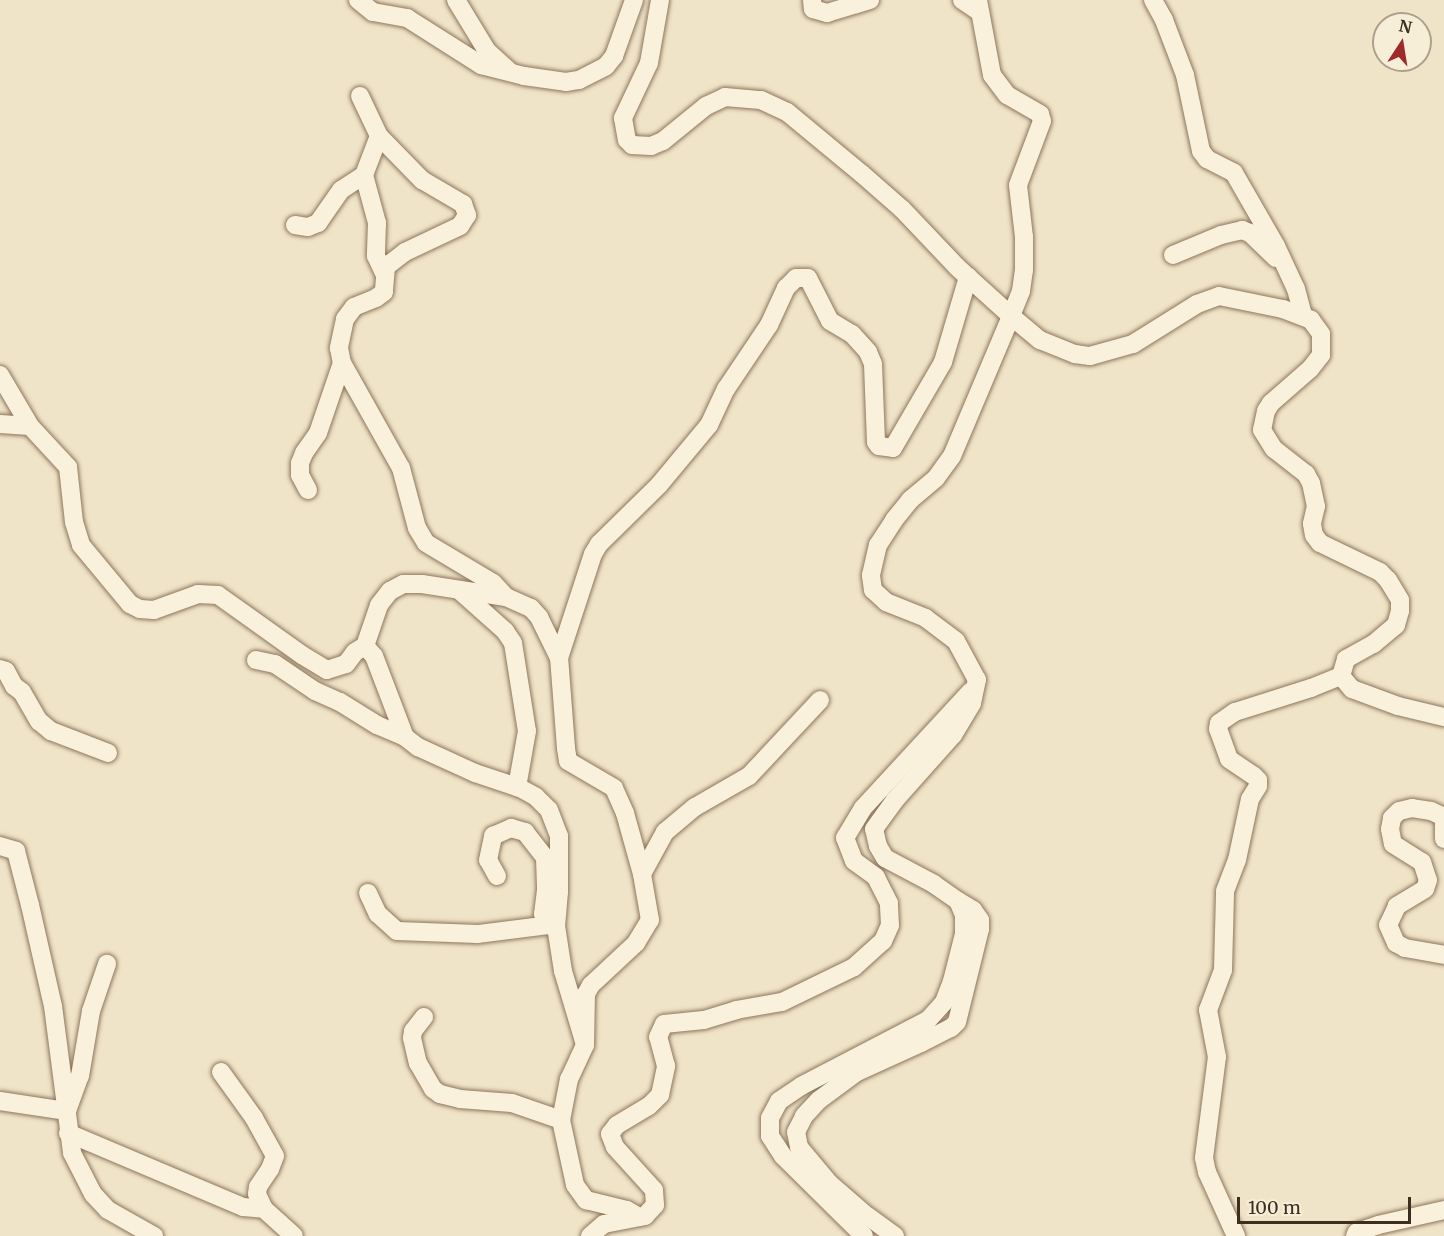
<!DOCTYPE html>
<html>
<head>
<meta charset="utf-8">
<style>
	body { margin:0 }
	#map { position:relative; width:1444px; height:1236px; overflow:hidden; background:#f0e4c8; font-family:Merriweather,serif }
	div>[style] { position:absolute }
	[style*='--x'] { left:calc(var(--x)*1px); top:calc(var(--y)*1px); width:calc(var(--w)*1px); rotate:calc(var(--a)*1deg) }
	.roads { filter:drop-shadow(0 0 2px #8d765c) drop-shadow(0 0 2px #8d765c) }
	.minor>* { height:18px; margin:-9px; padding:0 9px; transform-origin:9px; border-radius:9px; background:#faf1dc }
	span { translate:-50% -50%; white-space:nowrap; text-align:center; line-height:1.15; -webkit-text-stroke:6px #f7eed8; paint-order:stroke }
	.north { position:absolute; left:1372px; top:12px; width:60px; height:60px; box-sizing:border-box; background:#f7eed8; border:2px solid #ada18e; border-radius:50%; rotate:12deg; font-size:16px; font-weight:700; line-height:24px; text-align:center; color:#3d2e20 }
	.north::after { content:''; display:block; margin:auto; width:21px; height:27px; background:#9e2a2b; clip-path:polygon(50% 0,100% 100%,50% 72%,0 100%) }
	.scale { position:absolute; left:1237px; top:1197px; width:174px; height:27px; box-sizing:border-box; border:3px solid #3d2e20; border-top:0; padding-left:8px; font-size:18px; line-height:21px; white-space:nowrap; color:#3d2e20; -webkit-text-stroke:4px #f7eed8; paint-order:stroke }
</style>
</head>
<body>
<div id="map">
	<div class="roads">
		<div class="minor">
			<i style="--x:358;--y:0;--w:19;--a:39"></i>
			<i style="--x:373;--y:12;--w:35;--a:10"></i>
			<i style="--x:407;--y:18;--w:88;--a:32.4"></i>
			<i style="--x:481;--y:65;--w:44;--a:14.3"></i>
			<i style="--x:524;--y:76;--w:42;--a:8.1"></i>
			<i style="--x:566;--y:82;--w:13;--a:-9"></i>
			<i style="--x:579;--y:80;--w:30;--a:-27"></i>
			<i style="--x:606;--y:66;--w:13;--a:-51"></i>
			<i style="--x:614;--y:56;--w:59;--a:-70.3"></i>
			<i style="--x:456;--y:0;--w:60;--a:58.7"></i>
			<i style="--x:487;--y:51;--w:30;--a:42"></i>
			<i style="--x:660;--y:0;--w:64;--a:99.9"></i>
			<i style="--x:649;--y:63;--w:61;--a:115.3"></i>
			<i style="--x:623;--y:118;--w:22;--a:80"></i>
			<i style="--x:627;--y:140;--w:7;--a:45"></i>
			<i style="--x:632;--y:145;--w:19;--a:3"></i>
			<i style="--x:651;--y:146;--w:13;--a:-23"></i>
			<i style="--x:663;--y:141;--w:55;--a:-39.1"></i>
			<i style="--x:706;--y:106;--w:21;--a:-25"></i>
			<i style="--x:725;--y:97;--w:36;--a:5"></i>
			<i style="--x:761;--y:100;--w:29;--a:25"></i>
			<i style="--x:787;--y:112;--w:97;--a:39.6"></i>
			<i style="--x:862;--y:174;--w:53;--a:41.2"></i>
			<i style="--x:902;--y:209;--w:80;--a:46.5"></i>
			<i style="--x:957;--y:267;--w:73;--a:42.2"></i>
			<i style="--x:1011;--y:316;--w:27;--a:-68"></i>
			<i style="--x:1021;--y:291;--w:21;--a:-82"></i>
			<i style="--x:1024;--y:270;--w:33;--a:-90"></i>
			<i style="--x:1024;--y:237;--w:52;--a:-96.6"></i>
			<i style="--x:1018;--y:185;--w:68;--a:-69.4"></i>
			<i style="--x:1042;--y:121;--w:7;--a:-106"></i>
			<i style="--x:1040;--y:114;--w:38;--a:-150"></i>
			<i style="--x:1007;--y:95;--w:25;--a:-127"></i>
			<i style="--x:992;--y:75;--w:76;--a:-100.6"></i>
			<i style="--x:812;--y:0;--w:9;--a:84"></i>
			<i style="--x:813;--y:9;--w:15;--a:16"></i>
			<i style="--x:827;--y:13;--w:45;--a:-16.8"></i>
			<i style="--x:962;--y:0;--w:22;--a:34"></i>
			<i style="--x:1153;--y:0;--w:23;--a:61"></i>
			<i style="--x:1164;--y:20;--w:59;--a:69.1"></i>
			<i style="--x:1185;--y:75;--w:78;--a:78.1"></i>
			<i style="--x:1201;--y:151;--w:10;--a:53"></i>
			<i style="--x:1207;--y:159;--w:30;--a:27"></i>
			<i style="--x:1234;--y:173;--w:84;--a:60.1"></i>
			<i style="--x:1276;--y:246;--w:47;--a:65.1"></i>
			<i style="--x:1296;--y:289;--w:27;--a:75"></i>
			<i style="--x:360;--y:96;--w:44;--a:64.6"></i>
			<i style="--x:379;--y:136;--w:62;--a:45.7"></i>
			<i style="--x:422;--y:180;--w:48;--a:30.3"></i>
			<i style="--x:463;--y:204;--w:12;--a:70"></i>
			<i style="--x:467;--y:215;--w:13;--a:122"></i>
			<i style="--x:460;--y:226;--w:61;--a:154.7"></i>
			<i style="--x:405;--y:252;--w:24;--a:142"></i>
			<i style="--x:386;--y:267;--w:25;--a:95"></i>
			<i style="--x:384;--y:292;--w:10;--a:143"></i>
			<i style="--x:376;--y:298;--w:24;--a:158"></i>
			<i style="--x:354;--y:307;--w:15;--a:127"></i>
			<i style="--x:345;--y:319;--w:30;--a:102"></i>
			<i style="--x:339;--y:348;--w:15;--a:79"></i>
			<i style="--x:342;--y:363;--w:120;--a:60.7"></i>
			<i style="--x:401;--y:468;--w:62;--a:75.1"></i>
			<i style="--x:417;--y:528;--w:17;--a:59"></i>
			<i style="--x:426;--y:543;--w:78;--a:30.8"></i>
			<i style="--x:493;--y:583;--w:19;--a:47"></i>
			<i style="--x:364;--y:175;--w:50;--a:74.8"></i>
			<i style="--x:377;--y:223;--w:33;--a:92"></i>
			<i style="--x:376;--y:256;--w:19;--a:65"></i>
			<i style="--x:295;--y:225;--w:13;--a:9"></i>
			<i style="--x:308;--y:227;--w:11;--a:-22"></i>
			<i style="--x:318;--y:223;--w:40;--a:-55.1"></i>
			<i style="--x:341;--y:190;--w:27;--a:-33"></i>
			<i style="--x:364;--y:175;--w:42;--a:-69"></i>
			<i style="--x:1173;--y:255;--w:52;--a:-22.6"></i>
			<i style="--x:1221;--y:235;--w:22;--a:-13"></i>
			<i style="--x:1242;--y:230;--w:9;--a:21"></i>
			<i style="--x:1250;--y:233;--w:36;--a:44"></i>
			<i style="--x:0;--y:375;--w:59;--a:59.5"></i>
			<i style="--x:30;--y:426;--w:56;--a:47.2"></i>
			<i style="--x:68;--y:467;--w:55;--a:83.8"></i>
			<i style="--x:74;--y:522;--w:24;--a:73"></i>
			<i style="--x:81;--y:545;--w:77;--a:50.3"></i>
			<i style="--x:130;--y:604;--w:11;--a:27"></i>
			<i style="--x:140;--y:609;--w:14;--a:4"></i>
			<i style="--x:154;--y:610;--w:47;--a:-20"></i>
			<i style="--x:198;--y:594;--w:20;--a:3"></i>
			<i style="--x:218;--y:595;--w:103;--a:35.5"></i>
			<i style="--x:302;--y:655;--w:29;--a:31"></i>
			<i style="--x:327;--y:670;--w:20;--a:-18"></i>
			<i style="--x:346;--y:664;--w:15;--a:-53"></i>
			<i style="--x:355;--y:652;--w:12;--a:-31"></i>
			<i style="--x:365;--y:646;--w:13;--a:48"></i>
			<i style="--x:374;--y:656;--w:87;--a:69.1"></i>
			<i style="--x:405;--y:737;--w:16;--a:38"></i>
			<i style="--x:418;--y:747;--w:63;--a:24.5"></i>
			<i style="--x:475;--y:773;--w:47;--a:18.4"></i>
			<i style="--x:520;--y:788;--w:18;--a:29"></i>
			<i style="--x:536;--y:797;--w:18;--a:45"></i>
			<i style="--x:549;--y:810;--w:28;--a:69"></i>
			<i style="--x:559;--y:836;--w:56;--a:90"></i>
			<i style="--x:559;--y:892;--w:34;--a:95"></i>
			<i style="--x:556;--y:926;--w:46;--a:81.2"></i>
			<i style="--x:563;--y:971;--w:77;--a:73.4"></i>
			<i style="--x:585;--y:1045;--w:38;--a:115"></i>
			<i style="--x:569;--y:1079;--w:42;--a:101"></i>
			<i style="--x:561;--y:1120;--w:66;--a:77.8"></i>
			<i style="--x:575;--y:1185;--w:19;--a:54"></i>
			<i style="--x:586;--y:1200;--w:42;--a:13.7"></i>
			<i style="--x:627;--y:1210;--w:14;--a:30"></i>
			<i style="--x:0;--y:424;--w:30;--a:4"></i>
			<i style="--x:308;--y:490;--w:17;--a:-118"></i>
			<i style="--x:300;--y:475;--w:12;--a:-90"></i>
			<i style="--x:300;--y:463;--w:11;--a:-68"></i>
			<i style="--x:304;--y:453;--w:24;--a:-55"></i>
			<i style="--x:318;--y:433;--w:74;--a:-71.1"></i>
			<i style="--x:459;--y:590;--w:62;--a:41.7"></i>
			<i style="--x:505;--y:631;--w:14;--a:56"></i>
			<i style="--x:513;--y:643;--w:89;--a:81"></i>
			<i style="--x:527;--y:731;--w:57;--a:100.1"></i>
			<i style="--x:365;--y:646;--w:43;--a:-71.1"></i>
			<i style="--x:379;--y:605;--w:18;--a:-52"></i>
			<i style="--x:390;--y:591;--w:15;--a:-28"></i>
			<i style="--x:403;--y:584;--w:19;--a:0"></i>
			<i style="--x:422;--y:584;--w:85;--a:8.8"></i>
			<i style="--x:506;--y:597;--w:27;--a:24"></i>
			<i style="--x:531;--y:608;--w:12;--a:48"></i>
			<i style="--x:539;--y:617;--w:46;--a:64"></i>
			<i style="--x:256;--y:660;--w:19;--a:12"></i>
			<i style="--x:275;--y:664;--w:48;--a:34"></i>
			<i style="--x:315;--y:691;--w:27;--a:24"></i>
			<i style="--x:340;--y:702;--w:44;--a:31.9"></i>
			<i style="--x:377;--y:725;--w:30;--a:23"></i>
			<i style="--x:0;--y:669;--w:6;--a:18"></i>
			<i style="--x:6;--y:671;--w:17;--a:62"></i>
			<i style="--x:14;--y:686;--w:10;--a:37"></i>
			<i style="--x:22;--y:692;--w:34;--a:60"></i>
			<i style="--x:39;--y:721;--w:16;--a:40"></i>
			<i style="--x:51;--y:731;--w:61;--a:21.1"></i>
			<i style="--x:1444;--y:839;--w:22;--a:-90"></i>
			<i style="--x:1444;--y:817;--w:14;--a:-155"></i>
			<i style="--x:1431;--y:811;--w:19;--a:-171"></i>
			<i style="--x:1412;--y:808;--w:13;--a:167"></i>
			<i style="--x:1399;--y:811;--w:10;--a:135"></i>
			<i style="--x:1392;--y:818;--w:11;--a:100"></i>
			<i style="--x:1390;--y:829;--w:15;--a:79"></i>
			<i style="--x:1393;--y:844;--w:34;--a:32"></i>
			<i style="--x:1422;--y:862;--w:19;--a:72"></i>
			<i style="--x:1428;--y:880;--w:9;--a:108"></i>
			<i style="--x:1425;--y:889;--w:33;--a:149"></i>
			<i style="--x:1397;--y:906;--w:21;--a:115"></i>
			<i style="--x:1388;--y:925;--w:20;--a:66"></i>
			<i style="--x:1396;--y:943;--w:10;--a:29"></i>
			<i style="--x:1405;--y:948;--w:40;--a:10"></i>
			<i style="--x:0;--y:846;--w:17;--a:17"></i>
			<i style="--x:16;--y:851;--w:56;--a:75.5"></i>
			<i style="--x:30;--y:905;--w:104;--a:77.2"></i>
			<i style="--x:53;--y:1006;--w:148;--a:82.6"></i>
			<i style="--x:72;--y:1153;--w:46;--a:62.9"></i>
			<i style="--x:93;--y:1194;--w:22;--a:47"></i>
			<i style="--x:108;--y:1210;--w:53;--a:29.5"></i>
			<i style="--x:642;--y:874;--w:48;--a:-61.3"></i>
			<i style="--x:665;--y:832;--w:39;--a:-40"></i>
			<i style="--x:695;--y:807;--w:62;--a:-29.9"></i>
			<i style="--x:749;--y:776;--w:104;--a:-46.9"></i>
			<i style="--x:497;--y:876;--w:18;--a:-119"></i>
			<i style="--x:488;--y:860;--w:25;--a:-78"></i>
			<i style="--x:493;--y:836;--w:20;--a:-24"></i>
			<i style="--x:511;--y:828;--w:15;--a:16"></i>
			<i style="--x:525;--y:832;--w:33;--a:52"></i>
			<i style="--x:545;--y:858;--w:32;--a:88"></i>
			<i style="--x:546;--y:890;--w:24;--a:97"></i>
			<i style="--x:543;--y:914;--w:13;--a:61"></i>
			<i style="--x:549;--y:925;--w:7;--a:8"></i>
			<i style="--x:368;--y:893;--w:23;--a:65"></i>
			<i style="--x:378;--y:914;--w:25;--a:42"></i>
			<i style="--x:397;--y:931;--w:81;--a:2.1"></i>
			<i style="--x:478;--y:934;--w:72;--a:-7.2"></i>
			<i style="--x:424;--y:1017;--w:18;--a:128"></i>
			<i style="--x:413;--y:1031;--w:7;--a:98"></i>
			<i style="--x:412;--y:1038;--w:26;--a:77"></i>
			<i style="--x:418;--y:1063;--w:30;--a:60"></i>
			<i style="--x:433;--y:1089;--w:9;--a:36"></i>
			<i style="--x:440;--y:1094;--w:21;--a:14"></i>
			<i style="--x:460;--y:1099;--w:52;--a:4.4"></i>
			<i style="--x:512;--y:1103;--w:52;--a:19.1"></i>
			<i style="--x:585;--y:1045;--w:51;--a:-88.9"></i>
			<i style="--x:586;--y:994;--w:10;--a:-61"></i>
			<i style="--x:591;--y:985;--w:62;--a:-43"></i>
			<i style="--x:636;--y:943;--w:27;--a:-59"></i>
			<i style="--x:650;--y:920;--w:47;--a:-99.9"></i>
			<i style="--x:642;--y:874;--w:63;--a:-105.6"></i>
			<i style="--x:625;--y:813;--w:27;--a:-114"></i>
			<i style="--x:614;--y:788;--w:53;--a:-149.6"></i>
			<i style="--x:568;--y:761;--w:13;--a:-99"></i>
			<i style="--x:566;--y:748;--w:90;--a:-94.4"></i>
			<i style="--x:559;--y:658;--w:109;--a:-71.9"></i>
			<i style="--x:593;--y:554;--w:12;--a:-59"></i>
			<i style="--x:599;--y:544;--w:84;--a:-44.5"></i>
			<i style="--x:659;--y:485;--w:78;--a:-50.2"></i>
			<i style="--x:709;--y:425;--w:40;--a:-65"></i>
			<i style="--x:726;--y:389;--w:77;--a:-56.1"></i>
			<i style="--x:769;--y:325;--w:41;--a:-65.3"></i>
			<i style="--x:786;--y:288;--w:14;--a:-45"></i>
			<i style="--x:796;--y:278;--w:12;--a:0"></i>
			<i style="--x:808;--y:278;--w:48;--a:62.9"></i>
			<i style="--x:830;--y:321;--w:26;--a:31"></i>
			<i style="--x:852;--y:334;--w:24;--a:48"></i>
			<i style="--x:868;--y:352;--w:13;--a:67"></i>
			<i style="--x:873;--y:364;--w:78;--a:87.8"></i>
			<i style="--x:876;--y:442;--w:5;--a:53"></i>
			<i style="--x:879;--y:446;--w:14;--a:8"></i>
			<i style="--x:893;--y:448;--w:99;--a:-59.8"></i>
			<i style="--x:943;--y:362;--w:89;--a:-73.6"></i>
			<i style="--x:221;--y:1072;--w:57;--a:54.3"></i>
			<i style="--x:254;--y:1118;--w:43;--a:61.1"></i>
			<i style="--x:275;--y:1156;--w:14;--a:111"></i>
			<i style="--x:270;--y:1169;--w:22;--a:124"></i>
			<i style="--x:258;--y:1187;--w:7;--a:98"></i>
			<i style="--x:257;--y:1194;--w:17;--a:65"></i>
			<i style="--x:0;--y:1101;--w:68;--a:8.5"></i>
			<i style="--x:67;--y:1111;--w:37;--a:-70"></i>
			<i style="--x:80;--y:1076;--w:66;--a:-80.4"></i>
			<i style="--x:91;--y:1011;--w:50;--a:-71.2"></i>
			<i style="--x:68;--y:1133;--w:190;--a:22.9"></i>
			<i style="--x:243;--y:1207;--w:21;--a:5"></i>
			<i style="--x:264;--y:1209;--w:40;--a:42"></i>
			<i style="--x:590;--y:1236;--w:18;--a:-41"></i>
			<i style="--x:604;--y:1224;--w:42;--a:-11"></i>
			<i style="--x:645;--y:1216;--w:15;--a:-48"></i>
			<i style="--x:655;--y:1205;--w:15;--a:-94"></i>
			<i style="--x:654;--y:1190;--w:58;--a:-132.2"></i>
			<i style="--x:615;--y:1147;--w:14;--a:-111"></i>
			<i style="--x:610;--y:1134;--w:11;--a:-52"></i>
			<i style="--x:617;--y:1125;--w:37;--a:-31"></i>
			<i style="--x:649;--y:1106;--w:16;--a:-45"></i>
			<i style="--x:660;--y:1095;--w:30;--a:-78"></i>
			<i style="--x:666;--y:1066;--w:30;--a:-105"></i>
			<i style="--x:658;--y:1037;--w:14;--a:-65"></i>
			<i style="--x:664;--y:1024;--w:40;--a:-5.7"></i>
			<i style="--x:704;--y:1020;--w:34;--a:-17"></i>
			<i style="--x:736;--y:1010;--w:47;--a:-9.9"></i>
			<i style="--x:782;--y:1002;--w:80;--a:-25.9"></i>
			<i style="--x:854;--y:967;--w:39;--a:-42"></i>
			<i style="--x:883;--y:941;--w:17;--a:-66"></i>
			<i style="--x:890;--y:925;--w:22;--a:-93"></i>
			<i style="--x:889;--y:903;--w:29;--a:-117"></i>
			<i style="--x:876;--y:877;--w:27;--a:-144"></i>
			<i style="--x:854;--y:861;--w:25;--a:-111"></i>
			<i style="--x:845;--y:838;--w:35;--a:-59"></i>
			<i style="--x:863;--y:808;--w:159;--a:-47.3"></i>
			<i style="--x:864;--y:1236;--w:114;--a:-135.4"></i>
			<i style="--x:783;--y:1156;--w:24;--a:-123"></i>
			<i style="--x:770;--y:1136;--w:18;--a:-90"></i>
			<i style="--x:770;--y:1118;--w:19;--a:-62"></i>
			<i style="--x:779;--y:1101;--w:27;--a:-34"></i>
			<i style="--x:801;--y:1086;--w:143;--a:-27.5"></i>
			<i style="--x:928;--y:1020;--w:24;--a:-48"></i>
			<i style="--x:944;--y:1002;--w:22;--a:-69"></i>
			<i style="--x:952;--y:981;--w:49;--a:-75.7"></i>
			<i style="--x:964;--y:934;--w:19;--a:-90"></i>
			<i style="--x:964;--y:915;--w:15;--a:-113"></i>
			<i style="--x:958;--y:901;--w:29;--a:-145"></i>
			<i style="--x:934;--y:884;--w:55;--a:-152"></i>
			<i style="--x:885;--y:858;--w:14;--a:-120"></i>
			<i style="--x:878;--y:846;--w:17;--a:-103"></i>
			<i style="--x:874;--y:829;--w:36;--a:-54"></i>
			<i style="--x:895;--y:800;--w:87;--a:-48.3"></i>
			<i style="--x:953;--y:735;--w:37;--a:-59"></i>
			<i style="--x:972;--y:703;--w:24;--a:-78"></i>
			<i style="--x:977;--y:680;--w:44;--a:-118.3"></i>
			<i style="--x:956;--y:641;--w:38;--a:-143"></i>
			<i style="--x:926;--y:618;--w:43;--a:-158.2"></i>
			<i style="--x:886;--y:602;--w:18;--a:-137"></i>
			<i style="--x:873;--y:590;--w:15;--a:-98"></i>
			<i style="--x:871;--y:575;--w:31;--a:-77"></i>
			<i style="--x:878;--y:545;--w:30;--a:-57"></i>
			<i style="--x:894;--y:520;--w:26;--a:-51"></i>
			<i style="--x:910;--y:500;--w:34;--a:-40"></i>
			<i style="--x:936;--y:478;--w:27;--a:-54"></i>
			<i style="--x:952;--y:456;--w:152;--a:-67.1"></i>
			<i style="--x:1011;--y:316;--w:38;--a:40"></i>
			<i style="--x:1040;--y:340;--w:38;--a:22"></i>
			<i style="--x:1075;--y:354;--w:15;--a:8"></i>
			<i style="--x:1090;--y:356;--w:45;--a:-15.6"></i>
			<i style="--x:1133;--y:344;--w:75;--a:-32"></i>
			<i style="--x:1197;--y:304;--w:23;--a:-20"></i>
			<i style="--x:1219;--y:296;--w:65;--a:11.5"></i>
			<i style="--x:1283;--y:309;--w:30;--a:21"></i>
			<i style="--x:1311;--y:320;--w:17;--a:54"></i>
			<i style="--x:1321;--y:334;--w:21;--a:90"></i>
			<i style="--x:1321;--y:355;--w:18;--a:128"></i>
			<i style="--x:1310;--y:369;--w:52;--a:138.9"></i>
			<i style="--x:1271;--y:403;--w:9;--a:122"></i>
			<i style="--x:1266;--y:411;--w:19;--a:102"></i>
			<i style="--x:1262;--y:430;--w:22;--a:58"></i>
			<i style="--x:1274;--y:449;--w:41;--a:38"></i>
			<i style="--x:1306;--y:474;--w:10;--a:61"></i>
			<i style="--x:1311;--y:483;--w:24;--a:78"></i>
			<i style="--x:1316;--y:506;--w:18;--a:103"></i>
			<i style="--x:1312;--y:524;--w:11;--a:80"></i>
			<i style="--x:1314;--y:535;--w:10;--a:53"></i>
			<i style="--x:1320;--y:543;--w:67;--a:25.8"></i>
			<i style="--x:1380;--y:572;--w:11;--a:45"></i>
			<i style="--x:1388;--y:580;--w:23;--a:59"></i>
			<i style="--x:1400;--y:600;--w:11;--a:90"></i>
			<i style="--x:1400;--y:611;--w:15;--a:106"></i>
			<i style="--x:1396;--y:625;--w:30;--a:140"></i>
			<i style="--x:1373;--y:644;--w:31;--a:151"></i>
			<i style="--x:1346;--y:659;--w:18;--a:106"></i>
			<i style="--x:1341;--y:676;--w:17;--a:50"></i>
			<i style="--x:1352;--y:689;--w:49;--a:20.3"></i>
			<i style="--x:1398;--y:706;--w:47;--a:13.4"></i>
			<i style="--x:895;--y:1236;--w:34;--a:-144"></i>
			<i style="--x:867;--y:1216;--w:50;--a:-139"></i>
			<i style="--x:829;--y:1183;--w:47;--a:-129.8"></i>
			<i style="--x:799;--y:1147;--w:15;--a:-101"></i>
			<i style="--x:796;--y:1132;--w:18;--a:-63"></i>
			<i style="--x:804;--y:1116;--w:22;--a:-47"></i>
			<i style="--x:819;--y:1100;--w:47;--a:-36.4"></i>
			<i style="--x:857;--y:1072;--w:70;--a:-24.4"></i>
			<i style="--x:921;--y:1043;--w:34;--a:-27"></i>
			<i style="--x:951;--y:1028;--w:8;--a:-45"></i>
			<i style="--x:957;--y:1022;--w:96;--a:-76.1"></i>
			<i style="--x:980;--y:929;--w:9;--a:-90"></i>
			<i style="--x:980;--y:920;--w:12;--a:-125"></i>
			<i style="--x:973;--y:910;--w:17;--a:-149"></i>
			<i style="--x:1236;--y:1236;--w:70;--a:-114.4"></i>
			<i style="--x:1207;--y:1172;--w:14;--a:-102"></i>
			<i style="--x:1204;--y:1158;--w:102;--a:-82.7"></i>
			<i style="--x:1217;--y:1057;--w:48;--a:-100.8"></i>
			<i style="--x:1208;--y:1010;--w:43;--a:-69.4"></i>
			<i style="--x:1223;--y:970;--w:79;--a:-88.5"></i>
			<i style="--x:1225;--y:891;--w:33;--a:-69"></i>
			<i style="--x:1237;--y:860;--w:62;--a:-78"></i>
			<i style="--x:1250;--y:799;--w:15;--a:-58"></i>
			<i style="--x:1258;--y:786;--w:6;--a:-90"></i>
			<i style="--x:1258;--y:780;--w:6;--a:-135"></i>
			<i style="--x:1254;--y:776;--w:30;--a:-146"></i>
			<i style="--x:1229;--y:759;--w:32;--a:-110"></i>
			<i style="--x:1218;--y:729;--w:6;--a:-81"></i>
			<i style="--x:1219;--y:723;--w:19;--a:-35"></i>
			<i style="--x:1235;--y:712;--w:80;--a:-17.5"></i>
			<i style="--x:1311;--y:688;--w:32;--a:-22"></i>
			<i style="--x:1355;--y:1236;--w:4;--a:-63"></i>
			<i style="--x:1357;--y:1232;--w:22;--a:-18"></i>
			<i style="--x:1378;--y:1225;--w:68;--a:-12.8"></i>
		</div>
	</div>
	<div class="north">N</div>
	<div class="scale">100 m</div>
</div>
</body>
</html>
